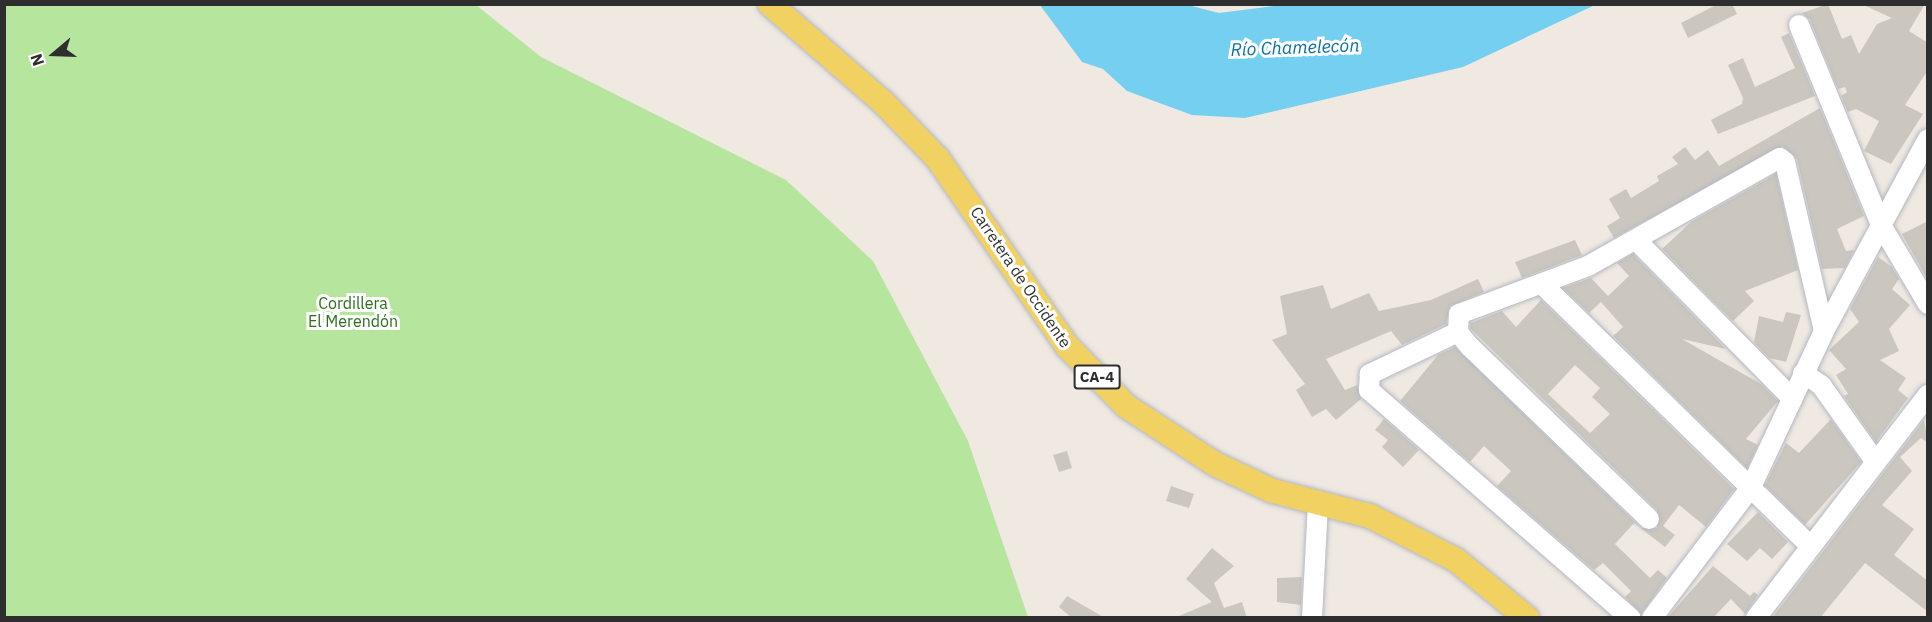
<!DOCTYPE html>
<html>
<head>
<meta charset="utf-8">
<style>
	body { margin:0 }
	#map { position:relative; width:1932px; height:622px; overflow:hidden; background:#efe9e1; font-family:"IBM Plex Sans",sans-serif }
	div>[style] { position:absolute }
	[style*='--x'] { left:calc(var(--x)*1px); top:calc(var(--y)*1px); width:calc(var(--w)*1px); rotate:calc(var(--a)*1deg) }
	.green>* { inset:0; background:#b6e59e }
	.water>* { inset:0; background:#75cff0 }
	.building>* { inset:0; background:#cbc7bf }
	.roads { filter:drop-shadow(0 0 2px #b4b7c1) drop-shadow(0 0 2px #b4b7c1) }
	.minor>* { height:20px; margin:-10px; padding:0 10px; transform-origin:10px; border-radius:10px; background:#fff }
	.major>* { height:24px; margin:-12px; padding:0 12px; transform-origin:12px; border-radius:12px; background:#f2d163 }
	span { translate:-50% -50%; white-space:nowrap; text-align:center; line-height:1.15; -webkit-text-stroke:6px #fff; paint-order:stroke }
	.shield-label span { padding:2px 4px; background:#fff; border:2px solid; border-radius:4px; -webkit-text-stroke-width:0 }
	.shield-label { font-size:15px; color:#2e2e2e; font-weight:700 }
	.street-label { font-size:16px; color:#2e2e2e }
	.park-label { font-size:16px; color:#2c6e1b }
	.water-label { font-size:18px; color:#0d6fa3; font-style:italic }
	.frame { position:absolute; inset:0; border:6px solid #2e2e2e; pointer-events:none }
	.north { position:absolute; left:24px; top:24px; width:60px; height:60px; -webkit-text-stroke:4px #fff; paint-order:stroke; rotate:251deg; font-size:16px; font-weight:700; line-height:24px; text-align:center; color:#2e2e2e }
	.north::after { content:''; display:block; margin:auto; width:21px; height:27px; background:#2e2e2e; clip-path:polygon(50% 0,100% 100%,50% 72%,0 100%) }
</style>
</head>
<body>
<div id="map">
	<div class="green">
		<i style="clip-path:polygon(4px 5px,476px 5px,541px 57px,786px 180px,873px 261px,968px 441px,1028px 617px,5px 617px)"></i>
	</div>
	<div class="water">
		<i style="clip-path:polygon(1290px 4px,1595px 4px,1595px 5px,1463px 67px,1245px 118px,1192px 115px,1127px 91px,1103px 69px,1082px 62px,1040px 5px,1188px 5px,1219px 13px)"></i>
	</div>
	<div class="building">
		<i style="clip-path:polygon(1718px 4px,1732px 4px,1737px 14px,1688px 38px,1681px 23px)"></i>
		<i style="clip-path:polygon(1828px 4px,1842px 39px,1851px 35px,1859px 54px,1877px 24px,1892px 18px,1861px 4px,1925px 4px,1909px 31px,1928px 43px,1928px 70px,1905px 105px,1923px 114px,1891px 164px,1864px 151px,1879px 121px,1856px 109px,1848px 112px,1841px 96px,1847px 92px,1845px 87px,1838px 89px,1810px 20px,1802px 13px)"></i>
		<i style="clip-path:polygon(1789px 33px,1815px 96px,1718px 134px,1711px 120px,1742px 104px,1743px 98px,1728px 65px,1743px 58px,1755px 87px,1795px 68px,1781px 37px)"></i>
		<i style="clip-path:polygon(1820px 108px,1864px 216px,1837px 229px,1846px 251px,1854px 250px,1845px 268px,1822px 269px,1797px 159px,1782px 146px,1614px 238px,1607px 226px,1620px 218px,1609px 199px,1626px 189px,1631px 198px,1659px 181px,1657px 176px,1678px 164px,1672px 157px,1685px 147px,1695px 160px,1708px 150px,1719px 166px)"></i>
		<i style="clip-path:polygon(1776px 174px,1798px 270px,1745px 291px,1754px 301px,1733px 321px,1662px 249px,1691px 222px)"></i>
		<i style="clip-path:polygon(1928px 221px,1928px 280px,1902px 234px)"></i>
		<i style="clip-path:polygon(1575px 240px,1582px 255px,1522px 278px,1515px 262px)"></i>
		<i style="clip-path:polygon(1633px 254px,1726px 349px,1682px 339px,1761px 384px,1778px 401px,1746px 439px,1758px 445px,1747px 468px,1613px 336px,1623px 327px,1601px 302px,1589px 313px,1563px 288px,1591px 278px,1608px 296px,1629px 276px,1617px 263px)"></i>
		<i style="clip-path:polygon(1878px 257px,1892px 267px,1899px 279px,1892px 289px,1910px 305px,1889px 329px,1899px 351px,1880px 360px,1906px 378px,1898px 390px,1908px 398px,1876px 442px,1844px 396px,1848px 394px,1836px 375px,1846px 369px,1829px 350px,1859px 322px,1850px 309px)"></i>
		<i style="clip-path:polygon(1478px 279px,1484px 292px,1450px 306px,1446px 324px,1402px 345px,1391px 331px,1326px 359px,1345px 390px,1357px 385px,1361px 399px,1336px 420px,1326px 409px,1312px 417px,1296px 390px,1305px 384px,1272px 340px,1287px 334px,1280px 296px,1323px 285px,1331px 309px,1369px 293px,1379px 311px,1431px 300px)"></i>
		<i style="clip-path:polygon(evenodd,1541px 300px,1734px 489px,1706px 527px,1679px 505px,1663px 526px,1675px 535px,1665px 547px,1634px 523px,1615px 544px,1650px 578px,1658px 570px,1667px 578px,1641px 614px,1625px 597px,1631px 591px,1603px 563px,1594px 570px,1497px 486px,1511px 471px,1484px 446px,1470px 462px,1400px 401px,1438px 355px,1455px 347px,1641px 528px,1657px 528px,1657px 510px,1470px 328px,1471px 323px,1502px 311px,1516px 327px,1541px 300px,1575px 365px,1600px 388px,1592px 397px,1610px 414px,1590px 433px,1548px 394px,1575px 365px)"></i>
		<i style="clip-path:polygon(1786px 312px,1801px 315px,1786px 362px,1769px 358px,1754px 342px,1759px 316px,1783px 322px)"></i>
		<i style="clip-path:polygon(1384px 419px,1419px 450px,1403px 467px,1382px 447px,1388px 440px,1375px 430px)"></i>
		<i style="clip-path:polygon(1831px 419px,1861px 462px,1805px 525px,1765px 485px,1786px 443px,1799px 453px)"></i>
		<i style="clip-path:polygon(1924px 420px,1928px 443px,1921px 438px,1900px 457px,1912px 471px,1882px 505px,1914px 529px,1894px 555px,1928px 581px,1928px 612px,1865px 563px,1820px 618px,1772px 618px)"></i>
		<i style="clip-path:polygon(1067px 451px,1072px 468px,1059px 472px,1053px 455px)"></i>
		<i style="clip-path:polygon(1171px 486px,1194px 494px,1189px 508px,1166px 501px)"></i>
		<i style="clip-path:polygon(1758px 512px,1788px 542px,1772px 559px,1760px 548px,1747px 561px,1727px 544px)"></i>
		<i style="clip-path:polygon(1212px 548px,1234px 566px,1214px 583px,1224px 608px,1242px 602px,1247px 618px,1174px 618px,1212px 602px,1186px 579px)"></i>
		<i style="clip-path:polygon(1713px 566px,1750px 596px,1754px 592px,1758px 595px,1745px 614px,1731px 599px,1713px 618px,1667px 618px)"></i>
		<i style="clip-path:polygon(1302px 577px,1301px 605px,1277px 602px,1277px 578px)"></i>
		<i style="clip-path:polygon(1067px 596px,1105px 618px,1072px 618px,1059px 607px)"></i>
	</div>
	<div class="roads">
		<div class="minor">
			<i style="--x:1799;--y:25;--w:216;--a:67.7"></i>
			<i style="--x:1881;--y:225;--w:92;--a:59.3"></i>
			<i style="--x:1636;--y:240;--w:223;--a:45.4"></i>
			<i style="--x:1544;--y:286;--w:371;--a:44.3"></i>
			<i style="--x:1458;--y:332;--w:98;--a:154.5"></i>
			<i style="--x:1370;--y:374;--w:16;--a:94"></i>
			<i style="--x:1369;--y:390;--w:347;--a:41.1"></i>
			<i style="--x:1803;--y:373;--w:22;--a:34"></i>
			<i style="--x:1821;--y:385;--w:93;--a:54.6"></i>
			<i style="--x:1649;--y:519;--w:248;--a:-136.1"></i>
			<i style="--x:1470;--y:347;--w:19;--a:-129"></i>
			<i style="--x:1458;--y:332;--w:18;--a:-87"></i>
			<i style="--x:1459;--y:314;--w:138;--a:-20.4"></i>
			<i style="--x:1588;--y:266;--w:220;--a:-29.4"></i>
			<i style="--x:1780;--y:158;--w:6;--a:39"></i>
			<i style="--x:1785;--y:162;--w:173;--a:77"></i>
			<i style="--x:1312;--y:618;--w:115;--a:-87"></i>
			<i style="--x:1652;--y:618;--w:164;--a:-52.9"></i>
			<i style="--x:1751;--y:487;--w:172;--a:-64.9"></i>
			<i style="--x:1824;--y:331;--w:218;--a:-61.6"></i>
			<i style="--x:1756;--y:618;--w:282;--a:-52.4"></i>
		</div>
		<div class="major">
			<i style="--x:770;--y:4;--w:151;--a:41"></i>
			<i style="--x:884;--y:103;--w:78;--a:46"></i>
			<i style="--x:938;--y:159;--w:227;--a:55.4"></i>
			<i style="--x:1067;--y:346;--w:84;--a:45.5"></i>
			<i style="--x:1126;--y:406;--w:106;--a:33.1"></i>
			<i style="--x:1215;--y:464;--w:64;--a:25"></i>
			<i style="--x:1273;--y:491;--w:100;--a:14.5"></i>
			<i style="--x:1370;--y:516;--w:97;--a:27.1"></i>
			<i style="--x:1456;--y:560;--w:92;--a:39.2"></i>
		</div>
	</div>
	<div class="shield-label">
		<span style="left:1097px;top:377px">CA-4</span>
	</div>
	<div class="street-label">
		<span style="left:1021px;top:277px;rotate:56deg">Carretera de Occidente</span>
	</div>
	<div class="park-label">
		<span style="left:353px;top:312px">Cordillera<br>El Merendón</span>
	</div>
	<div class="water-label">
		<span style="left:1295px;top:48px;rotate:-2deg">Río Chamelecón</span>
	</div>
	<div class="frame"></div>
	<div class="north">N</div>
</div>
</body>
</html>
